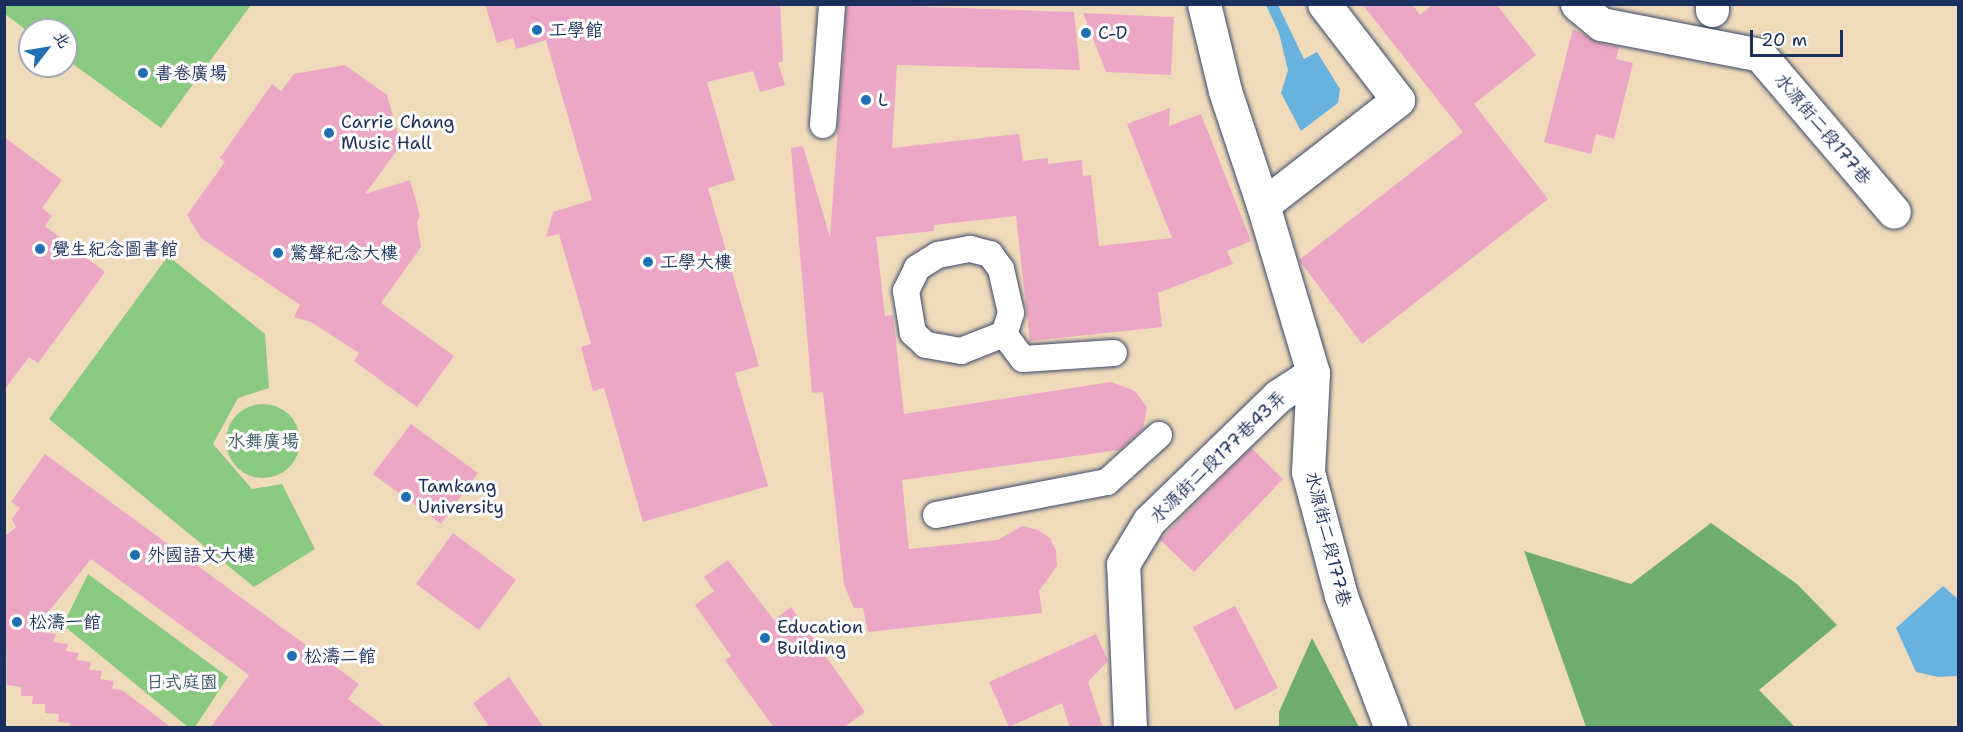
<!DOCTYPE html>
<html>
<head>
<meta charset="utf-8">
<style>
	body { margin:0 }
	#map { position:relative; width:1963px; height:732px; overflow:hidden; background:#efdbba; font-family:"Shantell Sans","LXGW WenKai TC",sans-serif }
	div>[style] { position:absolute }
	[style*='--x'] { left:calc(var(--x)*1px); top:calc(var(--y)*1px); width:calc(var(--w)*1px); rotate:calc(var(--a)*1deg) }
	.green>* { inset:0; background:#8ac980 }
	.round { border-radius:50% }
	.forest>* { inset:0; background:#6fad6e }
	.water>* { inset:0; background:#68b2e0 }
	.building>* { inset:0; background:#eda7c6 }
	.roads { filter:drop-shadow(0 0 2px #3b496c) drop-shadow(0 0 2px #3b496c) }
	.pedestrian>* { height:26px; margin:-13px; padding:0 13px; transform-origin:13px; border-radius:13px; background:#fff }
	.minor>* { height:33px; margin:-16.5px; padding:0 16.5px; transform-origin:16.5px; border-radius:16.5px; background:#fff }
	.dots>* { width:16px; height:16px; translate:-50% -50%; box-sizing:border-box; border:3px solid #fff; border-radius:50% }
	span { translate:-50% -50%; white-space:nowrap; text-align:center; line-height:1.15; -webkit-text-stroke:6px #fff; paint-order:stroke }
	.poi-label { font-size:18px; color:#1b2f5e }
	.left { translate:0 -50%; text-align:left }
	.street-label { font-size:18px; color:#1b2f5e }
	.park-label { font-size:18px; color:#3c5d68 }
	.frame { position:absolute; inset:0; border:6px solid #1b2f5e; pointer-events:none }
	.north { position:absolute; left:18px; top:18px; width:60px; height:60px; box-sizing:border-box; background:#fff; border:2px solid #a4acbf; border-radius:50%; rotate:59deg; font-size:16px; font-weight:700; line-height:24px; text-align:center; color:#1b2f5e }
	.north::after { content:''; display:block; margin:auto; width:21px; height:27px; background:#1f6fb2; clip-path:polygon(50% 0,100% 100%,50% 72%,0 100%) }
	.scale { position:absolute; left:1750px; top:30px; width:93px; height:27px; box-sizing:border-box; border:3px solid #1b2f5e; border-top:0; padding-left:8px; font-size:18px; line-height:21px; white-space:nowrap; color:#1b2f5e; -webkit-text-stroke:4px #fff; paint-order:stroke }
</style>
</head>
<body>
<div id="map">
	<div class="green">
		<i style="clip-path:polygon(5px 4px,251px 4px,251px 5px,161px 128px,66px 59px,66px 30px,30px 33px,5px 14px)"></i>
		<i style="clip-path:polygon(168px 256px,265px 334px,269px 388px,238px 398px,213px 444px,252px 489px,282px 484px,315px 549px,254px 587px,49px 419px)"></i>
		<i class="round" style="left:226px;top:404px;width:74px;height:74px"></i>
		<i style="clip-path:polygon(88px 574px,228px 677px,195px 727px,188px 727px,63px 625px)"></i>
	</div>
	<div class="forest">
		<i style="clip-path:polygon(1711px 523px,1797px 584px,1837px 625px,1759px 690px,1795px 727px,1586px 727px,1524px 551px,1631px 584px)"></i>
		<i style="clip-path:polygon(1312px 638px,1359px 727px,1279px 727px,1279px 712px)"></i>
	</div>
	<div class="water">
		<i style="clip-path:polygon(1266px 5px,1278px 5px,1304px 59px,1317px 52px,1340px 89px,1338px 103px,1301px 131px,1281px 93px,1288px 70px,1279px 33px)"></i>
		<i style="clip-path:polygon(1943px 586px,1958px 599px,1958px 676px,1938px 677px,1916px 672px,1896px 628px)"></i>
	</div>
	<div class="building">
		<i style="clip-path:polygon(485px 4px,780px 4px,783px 61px,778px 63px,785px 85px,760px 92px,753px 71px,707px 82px,735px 180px,708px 188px,759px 366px,735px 373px,768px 486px,643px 522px,604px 388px,593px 391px,581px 347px,591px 344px,559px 234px,546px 237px,553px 212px,592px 200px,546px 40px,516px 49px,513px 38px,497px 43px)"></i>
		<i style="clip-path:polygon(847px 4px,1074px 12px,1080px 70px,897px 65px,892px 148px,1019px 134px,1023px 161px,1048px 158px,1048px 164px,1082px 160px,1083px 176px,1091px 175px,1099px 246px,1172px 238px,1127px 124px,1170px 108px,1169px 126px,1201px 114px,1251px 241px,1227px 251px,1233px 264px,1158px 293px,1162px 327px,1030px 341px,1016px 216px,934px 225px,934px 231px,876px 237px,885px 316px,893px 315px,904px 414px,1111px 382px,1135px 391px,1147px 407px,1143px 429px,1119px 450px,902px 480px,909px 549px,998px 540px,1022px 526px,1038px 530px,1050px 538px,1056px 551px,1057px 566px,1039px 591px,1042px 613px,868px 632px,863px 608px,854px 608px,844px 585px,823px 392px,812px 393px,791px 148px,803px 146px,830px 237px)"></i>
		<i style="clip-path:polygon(1362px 4px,1412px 4px,1420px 15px,1433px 4px,1496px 4px,1536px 55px,1474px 104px,1548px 199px,1362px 344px,1299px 260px,1463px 132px)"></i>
		<i style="clip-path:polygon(1083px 13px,1174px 17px,1171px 75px,1106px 72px)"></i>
		<i style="clip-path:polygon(1573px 29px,1597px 42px,1619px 47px,1616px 59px,1633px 63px,1614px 139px,1596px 134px,1591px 154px,1544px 142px)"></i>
		<i style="clip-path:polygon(345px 65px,387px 95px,401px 145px,365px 194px,410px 180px,420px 216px,417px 222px,421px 247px,381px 303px,454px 356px,417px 407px,354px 361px,359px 353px,311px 322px,294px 317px,300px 305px,201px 238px,187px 215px,225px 162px,220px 158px,272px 84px,281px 91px,294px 74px)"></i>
		<i style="clip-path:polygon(4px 137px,62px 180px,42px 208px,52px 216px,45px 226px,105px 272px,38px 363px,29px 357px,4px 390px)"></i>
		<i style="clip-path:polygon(411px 424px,478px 473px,441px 524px,373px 474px)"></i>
		<i style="clip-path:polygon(1251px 448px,1283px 479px,1194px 572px,1160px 540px)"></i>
		<i style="clip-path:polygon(45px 454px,359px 684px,348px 699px,387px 728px,210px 728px,249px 675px,91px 559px,33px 631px,56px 634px,53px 642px,68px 644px,66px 651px,79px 653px,76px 660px,91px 662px,89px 670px,102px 671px,100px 679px,114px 681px,112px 689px,122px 690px,172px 728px,69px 728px,70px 723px,58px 722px,59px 714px,45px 713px,45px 704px,32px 704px,33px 696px,21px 696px,21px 687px,7px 685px,4px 537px,16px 527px,12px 519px,20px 508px,11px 502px)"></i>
		<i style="clip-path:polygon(453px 533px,516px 580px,479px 630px,416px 584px)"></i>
		<i style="clip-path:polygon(728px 560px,774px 620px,791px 607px,865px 712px,843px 728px,774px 728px,725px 660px,731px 656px,695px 605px,714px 591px,704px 577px)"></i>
		<i style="clip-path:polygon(1235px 606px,1278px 688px,1235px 710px,1193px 627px)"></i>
		<i style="clip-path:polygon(1096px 634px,1108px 661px,1088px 682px,1103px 728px,1070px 728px,1062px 703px,1009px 727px,989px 682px)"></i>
		<i style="clip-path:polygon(509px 677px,544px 728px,490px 728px,473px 703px)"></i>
	</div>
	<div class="roads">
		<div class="pedestrian">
			<i style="--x:823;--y:125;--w:121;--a:-85.7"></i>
			<i style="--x:1004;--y:334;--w:46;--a:158.4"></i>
			<i style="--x:961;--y:351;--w:36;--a:-170"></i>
			<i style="--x:926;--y:345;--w:18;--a:-137"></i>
			<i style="--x:913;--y:333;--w:43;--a:-99.5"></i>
			<i style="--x:906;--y:291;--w:25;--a:-64"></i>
			<i style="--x:917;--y:268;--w:25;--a:-32"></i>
			<i style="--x:938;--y:255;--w:33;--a:-11"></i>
			<i style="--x:970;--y:249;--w:21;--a:14"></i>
			<i style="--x:990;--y:254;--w:19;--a:54"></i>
			<i style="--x:1001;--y:269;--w:45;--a:77.2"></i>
			<i style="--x:1011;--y:313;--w:22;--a:108"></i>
			<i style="--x:1004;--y:334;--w:31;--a:53"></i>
			<i style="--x:1023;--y:359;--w:91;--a:-3.8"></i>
			<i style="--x:936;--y:515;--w:174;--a:-10.9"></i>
			<i style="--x:1107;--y:482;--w:70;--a:-42.1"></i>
		</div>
		<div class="minor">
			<i style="--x:1204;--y:4;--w:89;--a:76.4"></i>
			<i style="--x:1225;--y:91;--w:120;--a:71.6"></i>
			<i style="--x:1263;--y:205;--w:175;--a:73.4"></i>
			<i style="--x:1313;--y:373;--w:99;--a:92.9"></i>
			<i style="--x:1308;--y:472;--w:27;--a:75"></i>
			<i style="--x:1315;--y:498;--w:101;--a:75.1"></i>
			<i style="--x:1341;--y:596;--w:141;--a:69.3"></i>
			<i style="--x:1577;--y:4;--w:31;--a:40"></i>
			<i style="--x:1601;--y:24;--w:162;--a:11"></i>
			<i style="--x:1760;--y:55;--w:206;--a:49.5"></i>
			<i style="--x:1712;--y:4;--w:6;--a:90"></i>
			<i style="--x:1263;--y:205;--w:171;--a:-37.9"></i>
			<i style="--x:1398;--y:100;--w:121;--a:-127.6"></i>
			<i style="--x:1130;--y:728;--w:164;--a:-92.4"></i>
			<i style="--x:1123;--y:564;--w:50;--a:-58.8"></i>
			<i style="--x:1149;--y:521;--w:180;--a:-44.1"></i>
			<i style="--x:1278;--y:396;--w:42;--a:-33.3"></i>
		</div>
	</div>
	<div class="dots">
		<i style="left:537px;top:30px;background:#1f6fb2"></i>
		<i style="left:1086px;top:33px;background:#1f6fb2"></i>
		<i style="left:143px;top:73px;background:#1f6fb2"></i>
		<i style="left:866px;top:100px;background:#1f6fb2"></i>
		<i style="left:329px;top:133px;background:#1f6fb2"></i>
		<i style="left:40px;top:249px;background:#1f6fb2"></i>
		<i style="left:278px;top:253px;background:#1f6fb2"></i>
		<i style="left:648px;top:262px;background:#1f6fb2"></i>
		<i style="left:406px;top:497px;background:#1f6fb2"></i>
		<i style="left:135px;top:555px;background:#1f6fb2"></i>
		<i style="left:17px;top:622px;background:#1f6fb2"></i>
		<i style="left:765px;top:638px;background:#1f6fb2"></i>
		<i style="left:292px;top:656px;background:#1f6fb2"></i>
	</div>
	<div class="poi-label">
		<span class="left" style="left:549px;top:30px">工學館</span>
		<span class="left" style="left:1098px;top:33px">C-D</span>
		<span class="left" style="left:155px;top:73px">書卷廣場</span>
		<span class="left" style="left:878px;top:100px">L</span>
		<span class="left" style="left:341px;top:133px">Carrie Chang<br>Music Hall</span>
		<span class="left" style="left:52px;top:249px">覺生紀念圖書館</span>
		<span class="left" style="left:290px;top:253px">驚聲紀念大樓</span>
		<span class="left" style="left:660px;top:262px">工學大樓</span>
		<span class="left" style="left:418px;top:497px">Tamkang<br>University</span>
		<span class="left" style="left:147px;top:555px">外國語文大樓</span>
		<span class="left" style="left:29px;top:622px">松濤一館</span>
		<span class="left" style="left:777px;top:638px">Education<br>Building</span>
		<span class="left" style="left:304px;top:656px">松濤二館</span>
	</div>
	<div class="street-label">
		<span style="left:1823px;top:129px;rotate:50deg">水源街二段177巷</span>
		<span style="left:1218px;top:457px;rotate:-44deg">水源街二段177巷43弄</span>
		<span style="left:1328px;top:539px;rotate:76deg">水源街二段177巷</span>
	</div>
	<div class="park-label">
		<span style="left:263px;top:441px">水舞廣場</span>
		<span style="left:182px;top:682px">日式庭園</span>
	</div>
	<div class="frame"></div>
	<div class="north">北</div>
	<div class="scale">20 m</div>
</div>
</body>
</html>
